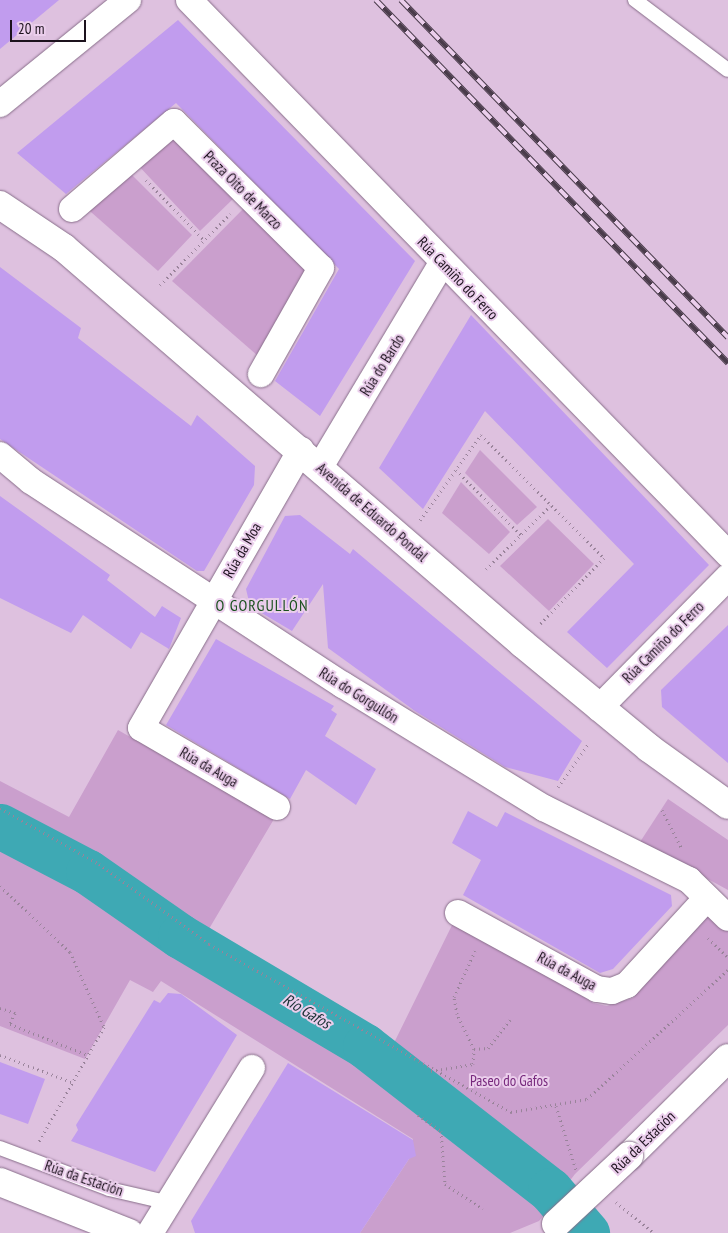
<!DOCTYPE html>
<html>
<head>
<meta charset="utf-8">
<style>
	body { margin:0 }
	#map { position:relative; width:728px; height:1233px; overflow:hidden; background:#dec1df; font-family:"PT Sans Narrow",sans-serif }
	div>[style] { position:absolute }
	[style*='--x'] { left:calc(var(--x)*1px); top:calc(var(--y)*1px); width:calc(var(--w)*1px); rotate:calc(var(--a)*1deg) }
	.green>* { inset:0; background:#ca9fcd }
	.river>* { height:45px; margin:-22.5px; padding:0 22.5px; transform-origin:22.5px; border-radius:22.5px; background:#3ea9b4 }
	.building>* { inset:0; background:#c19cee }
	.path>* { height:3px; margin-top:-1.5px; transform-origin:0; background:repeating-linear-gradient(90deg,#99839a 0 1px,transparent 0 5px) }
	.roads { filter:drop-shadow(0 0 1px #886e8a) drop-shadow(0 0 1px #886e8a) }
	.lane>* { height:14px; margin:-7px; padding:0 7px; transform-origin:7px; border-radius:7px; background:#fff }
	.street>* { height:26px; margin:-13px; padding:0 13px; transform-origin:13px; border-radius:13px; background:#fff }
	.primary>* { height:28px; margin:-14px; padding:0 14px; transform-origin:14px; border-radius:14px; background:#fff }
	.highway>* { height:28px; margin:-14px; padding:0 14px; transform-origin:14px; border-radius:14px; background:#fff }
	.rail>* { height:5.5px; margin-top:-2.75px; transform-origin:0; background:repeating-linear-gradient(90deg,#ebceec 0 11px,#4a3c4b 0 22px); box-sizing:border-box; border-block:1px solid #4a3c4b }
	.bridges { filter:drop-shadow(0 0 1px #886e8a) drop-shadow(0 0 1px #886e8a) }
	.primary-bridge>* { height:28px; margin:-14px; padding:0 14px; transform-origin:14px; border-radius:14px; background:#fff }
	span { translate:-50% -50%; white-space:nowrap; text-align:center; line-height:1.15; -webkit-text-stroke:4px #ebceec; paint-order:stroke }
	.street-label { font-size:15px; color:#1c121d }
	.park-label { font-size:15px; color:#77297d }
	.neighbourhood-label { font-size:16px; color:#1a511e; letter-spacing:1px }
	.water-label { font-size:16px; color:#193134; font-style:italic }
	.scale { position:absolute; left:10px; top:20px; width:76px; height:22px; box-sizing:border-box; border:2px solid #1c121d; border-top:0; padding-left:6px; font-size:15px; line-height:18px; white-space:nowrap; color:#1c121d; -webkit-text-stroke:4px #ebceec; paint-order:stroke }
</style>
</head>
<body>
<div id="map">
	<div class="green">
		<i style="clip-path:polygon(170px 131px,236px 196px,200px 231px,135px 162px)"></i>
		<i style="clip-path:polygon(125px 168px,192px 235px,158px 271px,83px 205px)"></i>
		<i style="clip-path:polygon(245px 207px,307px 268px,258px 356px,172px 281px)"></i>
		<i style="clip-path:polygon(480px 450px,537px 507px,517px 525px,465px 473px)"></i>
		<i style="clip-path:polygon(461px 482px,510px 532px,489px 554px,442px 513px)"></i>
		<i style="clip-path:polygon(548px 519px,594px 564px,549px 611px,500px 566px)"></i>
		<i style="clip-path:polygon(118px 730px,274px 819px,203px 939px,391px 1049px,458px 913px,593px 1003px,607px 1006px,633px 998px,708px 914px,728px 926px,728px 1025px,575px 1174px,539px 1221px,510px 1233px,360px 1233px,409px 1159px,413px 1139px,161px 981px,153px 992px,130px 980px,85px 1059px,0 1026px,0 781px,69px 817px)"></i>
		<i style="clip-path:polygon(668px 799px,728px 840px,728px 890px,640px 842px)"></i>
	</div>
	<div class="river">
		<i style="--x:0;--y:826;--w:99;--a:27.6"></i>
		<i style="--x:88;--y:872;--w:112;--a:34.8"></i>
		<i style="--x:180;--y:936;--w:215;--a:30.7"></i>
		<i style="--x:365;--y:1046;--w:234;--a:37.9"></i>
		<i style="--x:550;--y:1190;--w:57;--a:49.3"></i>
	</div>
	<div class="building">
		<i style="clip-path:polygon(0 0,59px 0,0 49px)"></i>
		<i style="clip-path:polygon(178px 20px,415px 261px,320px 416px,275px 381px,339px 269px,176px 103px,66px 194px,17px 153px)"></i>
		<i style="clip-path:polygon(0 267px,81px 328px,78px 338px,191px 426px,197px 415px,255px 466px,254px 485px,204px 571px,197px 571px,0 439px)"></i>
		<i style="clip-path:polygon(471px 315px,709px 565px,607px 668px,567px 632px,634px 564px,485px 411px,423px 509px,379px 468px)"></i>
		<i style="clip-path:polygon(0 496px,110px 575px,107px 580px,155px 617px,162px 606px,181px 618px,169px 649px,141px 632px,131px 649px,83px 615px,71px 633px,0 598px)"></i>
		<i style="clip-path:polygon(300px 515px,350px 554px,353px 549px,582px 741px,558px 781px,505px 767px,415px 711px,328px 648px,323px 584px,292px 631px,250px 606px,246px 589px,285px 516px)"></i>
		<i style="clip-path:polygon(728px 625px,728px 763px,662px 707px,661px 690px)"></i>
		<i style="clip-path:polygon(216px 639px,334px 706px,331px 710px,337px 714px,325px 736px,376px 769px,356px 805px,306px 770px,290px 799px,166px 725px)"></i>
		<i style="clip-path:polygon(468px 811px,497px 827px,505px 812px,671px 895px,672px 906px,613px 969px,600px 973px,463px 895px,481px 860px,452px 843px)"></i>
		<i style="clip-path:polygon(168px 993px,181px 994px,237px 1035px,155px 1172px,71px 1141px,78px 1130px,76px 1125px,154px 1000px,160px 1003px)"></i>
		<i style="clip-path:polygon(0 1062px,45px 1079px,28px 1124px,0 1114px)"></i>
		<i style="clip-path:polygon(288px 1063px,413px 1140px,416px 1156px,409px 1159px,360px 1233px,195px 1233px,191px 1221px)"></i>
	</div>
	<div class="path">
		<i style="--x:146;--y:180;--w:83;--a:46"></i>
		<i style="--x:160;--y:285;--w:100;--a:-45.4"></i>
		<i style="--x:456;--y:470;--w:92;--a:45"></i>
		<i style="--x:420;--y:520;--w:105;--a:-54.3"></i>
		<i style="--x:481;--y:435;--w:174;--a:45"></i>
		<i style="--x:604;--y:558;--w:93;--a:134.1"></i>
		<i style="--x:486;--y:569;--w:90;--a:-44.5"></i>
		<i style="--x:558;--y:787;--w:54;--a:-54.8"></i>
		<i style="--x:0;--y:808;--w:114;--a:29.5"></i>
		<i style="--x:99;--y:864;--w:136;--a:36"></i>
		<i style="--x:209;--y:944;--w:346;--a:29.1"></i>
		<i style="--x:511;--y:1112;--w:77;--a:-9.7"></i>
		<i style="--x:587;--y:1099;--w:191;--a:-42.5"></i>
		<i style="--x:662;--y:810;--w:42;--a:62.8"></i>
		<i style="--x:0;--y:886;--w:96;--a:43.3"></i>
		<i style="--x:70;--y:952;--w:82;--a:65.6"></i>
		<i style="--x:104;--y:1027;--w:133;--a:119.6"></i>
		<i style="--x:708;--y:938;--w:28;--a:44"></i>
		<i style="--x:0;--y:1008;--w:16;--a:18"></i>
		<i style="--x:15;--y:1013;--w:12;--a:114"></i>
		<i style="--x:10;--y:1024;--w:84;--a:21.7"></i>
		<i style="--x:474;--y:1049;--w:14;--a:-4"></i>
		<i style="--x:488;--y:1048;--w:36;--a:-52"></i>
		<i style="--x:0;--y:1055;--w:79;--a:20.7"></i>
		<i style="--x:431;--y:1071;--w:43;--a:-9.5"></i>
		<i style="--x:473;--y:1064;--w:15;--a:-86"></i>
		<i style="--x:474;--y:1049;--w:39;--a:-116"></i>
		<i style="--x:457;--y:1014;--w:17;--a:-100"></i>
		<i style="--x:454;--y:997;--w:51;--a:-65.5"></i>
		<i style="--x:556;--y:1106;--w:67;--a:72.6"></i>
		<i style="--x:418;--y:1115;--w:28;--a:35"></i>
		<i style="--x:441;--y:1131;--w:53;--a:85.7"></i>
		<i style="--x:445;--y:1184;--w:45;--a:33.3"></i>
		<i style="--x:616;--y:1202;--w:49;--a:39.2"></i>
	</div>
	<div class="roads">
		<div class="lane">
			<i style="--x:635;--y:0;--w:116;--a:37"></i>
			<i style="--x:0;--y:1148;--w:116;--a:20.6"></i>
			<i style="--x:109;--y:1189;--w:63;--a:12.9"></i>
		</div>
		<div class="street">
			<i style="--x:189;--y:0;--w:773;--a:45.79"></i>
			<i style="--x:0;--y:104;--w:165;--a:-39.1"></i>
			<i style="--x:72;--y:209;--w:134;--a:-40.5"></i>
			<i style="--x:174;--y:122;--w:207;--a:44.8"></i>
			<i style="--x:321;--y:268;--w:122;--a:119.5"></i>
			<i style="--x:0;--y:455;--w:40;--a:40"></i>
			<i style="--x:31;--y:481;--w:373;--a:33.2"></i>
			<i style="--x:343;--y:685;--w:236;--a:31.5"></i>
			<i style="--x:544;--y:808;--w:162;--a:26.4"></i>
			<i style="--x:689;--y:880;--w:54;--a:44.3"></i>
			<i style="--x:320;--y:467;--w:238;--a:-59.1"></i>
			<i style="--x:599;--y:708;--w:184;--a:-45.4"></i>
			<i style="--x:277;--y:807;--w:157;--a:-149.8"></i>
			<i style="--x:141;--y:728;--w:321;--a:-60.1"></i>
			<i style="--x:458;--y:913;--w:158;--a:28.7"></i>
			<i style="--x:597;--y:989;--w:15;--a:8"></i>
			<i style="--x:612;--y:991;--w:16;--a:-22"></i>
			<i style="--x:627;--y:985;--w:118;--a:-47.4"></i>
			<i style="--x:150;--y:1233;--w:194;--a:-58.3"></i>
		</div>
		<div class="primary">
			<i style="--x:0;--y:205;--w:77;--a:33.9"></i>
			<i style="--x:64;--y:248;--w:606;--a:40.79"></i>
			<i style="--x:523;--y:644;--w:163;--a:39.5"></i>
			<i style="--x:649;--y:748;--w:97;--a:35.8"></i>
			<i style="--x:629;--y:1156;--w:139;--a:-44.7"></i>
		</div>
		<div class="highway">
			<i style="--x:0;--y:1182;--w:139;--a:21.6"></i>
		</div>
	</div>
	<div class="rail">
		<i style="--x:376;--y:0;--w:506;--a:45.88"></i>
		<i style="--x:401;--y:0;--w:470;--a:45.9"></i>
	</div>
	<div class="bridges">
		<div class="primary-bridge">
			<i style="--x:556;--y:1224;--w:100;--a:-43"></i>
		</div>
	</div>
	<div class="street-label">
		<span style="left:243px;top:190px;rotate:45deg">Praza Oito de Marzo</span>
		<span style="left:458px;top:278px;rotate:46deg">Rúa Camiño do Ferro</span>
		<span style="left:382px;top:365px;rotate:-58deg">Rúa do Bardo</span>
		<span style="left:372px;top:512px;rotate:41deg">Avenida de Eduardo Pondal</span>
		<span style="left:242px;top:550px;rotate:-60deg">Rúa da Moa</span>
		<span style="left:663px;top:642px;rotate:-45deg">Rúa Camiño do Ferro</span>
		<span style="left:359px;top:695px;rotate:32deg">Rúa do Gorgullón</span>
		<span style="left:209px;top:767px;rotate:30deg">Rúa da Auga</span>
		<span style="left:567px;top:971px;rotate:28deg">Rúa da Auga</span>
		<span style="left:643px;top:1142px;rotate:-44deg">Rúa da Estación</span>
		<span style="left:84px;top:1178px;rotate:19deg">Rúa da Estación</span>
	</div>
	<div class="park-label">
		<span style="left:509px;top:1081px">Paseo do Gafos</span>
	</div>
	<div class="neighbourhood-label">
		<span style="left:262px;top:605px">O GORGULLÓN</span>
	</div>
	<div class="water-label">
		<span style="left:307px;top:1011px;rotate:31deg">Río Gafos</span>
	</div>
	<div class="scale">20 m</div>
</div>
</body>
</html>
